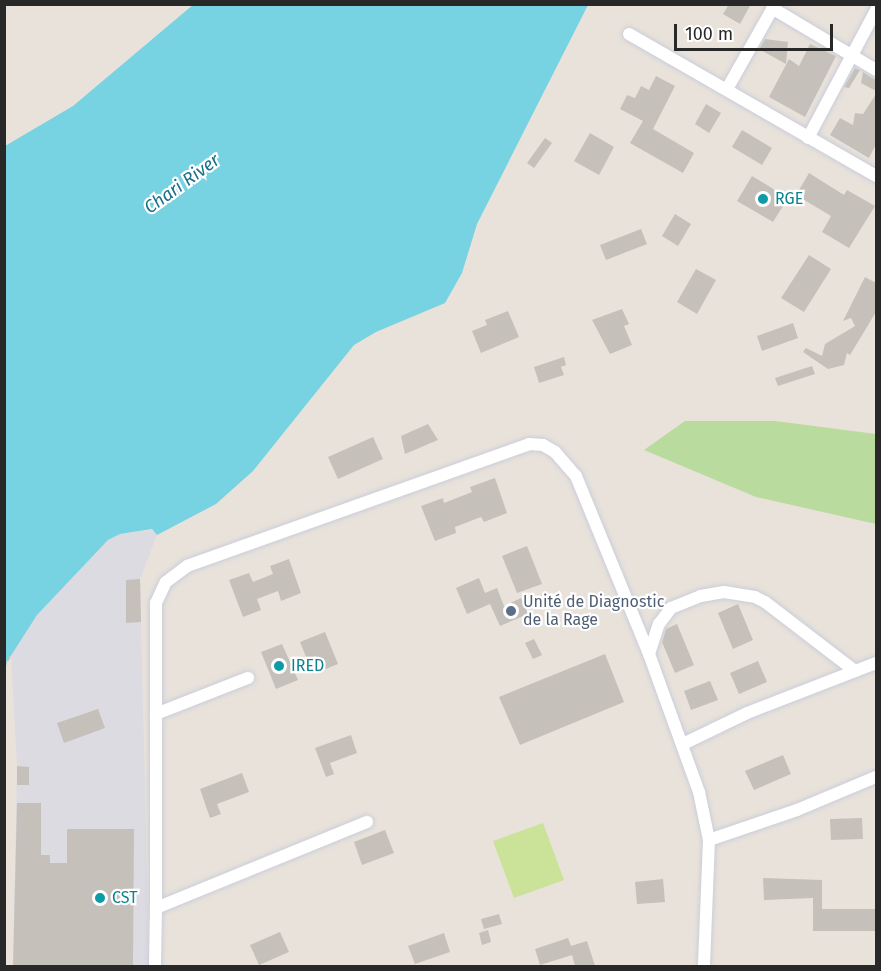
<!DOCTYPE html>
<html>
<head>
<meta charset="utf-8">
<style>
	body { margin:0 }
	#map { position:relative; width:881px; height:971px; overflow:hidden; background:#e9e2db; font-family:"Fira Sans",sans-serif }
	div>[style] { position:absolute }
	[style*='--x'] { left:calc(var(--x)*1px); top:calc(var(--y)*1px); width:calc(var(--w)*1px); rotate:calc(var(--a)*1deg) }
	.industrial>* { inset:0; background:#dddbe2 }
	.green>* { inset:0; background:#b9db9d }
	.pitch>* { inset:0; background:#cbe299 }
	.water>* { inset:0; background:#77d2e2 }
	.building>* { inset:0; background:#c5c0ba }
	.path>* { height:2px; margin-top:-1px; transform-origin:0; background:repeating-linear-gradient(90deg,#c3c3c3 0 4.5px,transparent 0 7.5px) }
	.roads { filter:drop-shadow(0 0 2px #caced9) drop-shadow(0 0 2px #caced9) }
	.minor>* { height:12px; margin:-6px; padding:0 6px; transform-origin:6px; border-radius:6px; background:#fff }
	.dots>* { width:16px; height:16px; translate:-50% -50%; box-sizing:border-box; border:3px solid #fff; border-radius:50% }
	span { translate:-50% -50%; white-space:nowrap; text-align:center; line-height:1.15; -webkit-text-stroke:4.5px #fff; paint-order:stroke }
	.culture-label { font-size:16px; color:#0d838f }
	.left { translate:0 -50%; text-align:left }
	.service-label { font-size:16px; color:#4e5e75 }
	.water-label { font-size:18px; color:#1a718b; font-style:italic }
	.frame { position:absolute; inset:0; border:6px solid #282828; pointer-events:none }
	.scale { position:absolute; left:674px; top:24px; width:159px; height:27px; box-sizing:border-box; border:3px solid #282828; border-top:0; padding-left:8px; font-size:18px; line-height:21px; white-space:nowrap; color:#282828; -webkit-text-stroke:4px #fff; paint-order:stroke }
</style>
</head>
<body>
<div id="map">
	<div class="industrial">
		<i style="clip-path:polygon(153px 530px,157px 535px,140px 579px,149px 966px,13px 966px,17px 766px,11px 654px,37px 615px,108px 540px,120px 534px)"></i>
	</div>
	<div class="green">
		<i style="clip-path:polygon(685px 421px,775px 421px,876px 434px,876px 524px,756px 497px,644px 450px)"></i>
	</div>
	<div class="pitch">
		<i style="clip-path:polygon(543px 823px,564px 880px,514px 898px,493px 841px)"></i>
	</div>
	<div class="water">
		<i style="clip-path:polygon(194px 4px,588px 5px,477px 224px,462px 273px,445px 303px,376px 332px,354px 345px,253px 471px,216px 504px,157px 535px,152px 529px,120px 534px,108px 540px,37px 615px,5px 665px,5px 146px,73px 106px)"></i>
	</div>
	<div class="building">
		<i style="clip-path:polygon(729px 4px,751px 4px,740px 24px,723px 14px)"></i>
		<i style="clip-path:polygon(765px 39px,788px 42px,786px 64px,759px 49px)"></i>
		<i style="clip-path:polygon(810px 44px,836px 56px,805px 117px,769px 97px,789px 59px,799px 66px)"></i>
		<i style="clip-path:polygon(855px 68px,860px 70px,849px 88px,844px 87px)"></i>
		<i style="clip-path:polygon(863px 72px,876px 80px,876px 91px,861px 83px)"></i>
		<i style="clip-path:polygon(656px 76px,675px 86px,653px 129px,694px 153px,683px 173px,630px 143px,643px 121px,620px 109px,627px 95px,635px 98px,641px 86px,649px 90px)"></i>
		<i style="clip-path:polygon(876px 94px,876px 144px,869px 158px,830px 135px,840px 118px,853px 125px,855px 113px,863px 114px)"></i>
		<i style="clip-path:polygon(706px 104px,721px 113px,709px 133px,695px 124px)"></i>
		<i style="clip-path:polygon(742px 130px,772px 148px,762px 165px,732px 147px)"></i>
		<i style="clip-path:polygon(590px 133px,614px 147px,599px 175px,574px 161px)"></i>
		<i style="clip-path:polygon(545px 138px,552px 143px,534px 168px,527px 163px)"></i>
		<i style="clip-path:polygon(809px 173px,844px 195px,847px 190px,875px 206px,849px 248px,822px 232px,831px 216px,796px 195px)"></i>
		<i style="clip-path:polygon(752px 176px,788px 198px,773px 222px,737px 201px)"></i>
		<i style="clip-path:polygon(675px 214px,691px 224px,678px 246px,662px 236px)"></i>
		<i style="clip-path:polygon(641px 229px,647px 244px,606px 260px,600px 245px)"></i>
		<i style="clip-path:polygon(809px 255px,831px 269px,804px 312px,781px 298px)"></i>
		<i style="clip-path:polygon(696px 269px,716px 280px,697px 314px,677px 302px)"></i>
		<i style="clip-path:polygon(865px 277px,876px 283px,876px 312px,850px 355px,847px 353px,844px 365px,828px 369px,803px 352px,806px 348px,822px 356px,825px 344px,855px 326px,851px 318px,843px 321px)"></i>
		<i style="clip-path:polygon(622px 309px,629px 324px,624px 326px,632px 345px,610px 354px,592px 320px)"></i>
		<i style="clip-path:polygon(508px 311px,519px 337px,481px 353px,472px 331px,487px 325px,485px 320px)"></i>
		<i style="clip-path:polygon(793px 323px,798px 338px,762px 351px,757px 336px)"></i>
		<i style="clip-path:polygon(564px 357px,566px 365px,561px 367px,564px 375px,539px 383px,534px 367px)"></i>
		<i style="clip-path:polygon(812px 366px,815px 374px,778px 386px,775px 378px)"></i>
		<i style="clip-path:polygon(428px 424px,438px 440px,405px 454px,401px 436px)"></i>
		<i style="clip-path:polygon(373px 437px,383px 459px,338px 479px,328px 457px)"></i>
		<i style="clip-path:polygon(495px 478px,507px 513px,484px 522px,481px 517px,455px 527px,456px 533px,435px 541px,421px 506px,443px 498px,444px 503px,472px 492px,470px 487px)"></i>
		<i style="clip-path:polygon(527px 546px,542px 584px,517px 593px,502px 556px)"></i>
		<i style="clip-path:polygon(289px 559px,301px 593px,281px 601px,278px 591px,257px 599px,261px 610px,243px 617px,229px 580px,249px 573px,253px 582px,273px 574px,270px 566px)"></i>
		<i style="clip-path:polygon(479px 578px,485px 593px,497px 588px,504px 606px,521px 598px,528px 614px,500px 626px,490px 604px,467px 614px,456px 588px)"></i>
		<i style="clip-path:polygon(140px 579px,141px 622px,126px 623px,126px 580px)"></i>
		<i style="clip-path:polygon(738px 604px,753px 640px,733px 649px,718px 613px)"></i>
		<i style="clip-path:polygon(677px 624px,694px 665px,675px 673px,662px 642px,666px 629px)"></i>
		<i style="clip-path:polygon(325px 632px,338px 664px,313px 674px,300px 642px)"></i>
		<i style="clip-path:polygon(534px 639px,542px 655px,533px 659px,525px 643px)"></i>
		<i style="clip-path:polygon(282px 644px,298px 680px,276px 689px,261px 652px)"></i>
		<i style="clip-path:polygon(605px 654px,624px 702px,520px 745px,499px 697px)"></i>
		<i style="clip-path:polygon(758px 661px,767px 682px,739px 694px,730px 673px)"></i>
		<i style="clip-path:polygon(710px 681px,718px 700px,691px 710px,684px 691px)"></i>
		<i style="clip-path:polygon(98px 709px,105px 728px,64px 743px,57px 723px)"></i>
		<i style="clip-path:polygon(351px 735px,357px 753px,330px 763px,334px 774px,326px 777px,315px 748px)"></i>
		<i style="clip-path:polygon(783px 755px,791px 774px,754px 790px,745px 771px)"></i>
		<i style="clip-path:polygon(17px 766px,29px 767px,29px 785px,17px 785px)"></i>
		<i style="clip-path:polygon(242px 773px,249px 792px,217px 804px,221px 814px,210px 818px,200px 789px)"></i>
		<i style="clip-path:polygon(17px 803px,41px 803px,41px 855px,50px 855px,50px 863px,67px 863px,67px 829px,134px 829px,133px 966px,13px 966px)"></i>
		<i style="clip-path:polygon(862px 818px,863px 839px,831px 840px,830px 819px)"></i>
		<i style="clip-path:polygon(385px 830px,394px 853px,362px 865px,354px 842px)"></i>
		<i style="clip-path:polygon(763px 878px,822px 880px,822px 909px,876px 909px,876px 931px,813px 931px,813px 898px,764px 900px)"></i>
		<i style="clip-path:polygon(663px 879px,665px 902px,637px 904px,635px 882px)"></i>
		<i style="clip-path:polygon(499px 914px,502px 924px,484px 929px,481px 919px)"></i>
		<i style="clip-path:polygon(488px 930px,491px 942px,482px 945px,479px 933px)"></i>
		<i style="clip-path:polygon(280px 932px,289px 952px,259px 965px,250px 945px)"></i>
		<i style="clip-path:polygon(444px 933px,450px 952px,415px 964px,408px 946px)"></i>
		<i style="clip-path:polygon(568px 938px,571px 946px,587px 941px,595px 966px,575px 966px,572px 955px,540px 965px,535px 949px)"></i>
	</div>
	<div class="path">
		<i style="--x:4;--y:667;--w:14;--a:-60"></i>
	</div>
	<div class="roads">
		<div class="minor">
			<i style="--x:772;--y:8;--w:121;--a:30.8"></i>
			<i style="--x:629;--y:34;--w:285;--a:29.9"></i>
			<i style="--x:727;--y:89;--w:98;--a:-60.5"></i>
			<i style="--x:808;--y:138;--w:145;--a:-62"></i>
			<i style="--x:649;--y:654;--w:32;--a:-72"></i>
			<i style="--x:659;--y:624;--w:20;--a:-53"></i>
			<i style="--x:671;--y:608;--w:32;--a:-22"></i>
			<i style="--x:701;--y:596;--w:23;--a:-10"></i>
			<i style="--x:724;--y:592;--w:31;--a:9"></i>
			<i style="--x:755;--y:597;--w:11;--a:27"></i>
			<i style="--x:765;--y:602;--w:113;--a:37.5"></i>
			<i style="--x:156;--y:714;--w:99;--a:-21.4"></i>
			<i style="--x:683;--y:744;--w:71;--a:-25.8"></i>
			<i style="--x:747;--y:713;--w:138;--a:-21.2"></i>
			<i style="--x:709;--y:840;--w:93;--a:-18.8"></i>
			<i style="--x:797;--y:810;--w:86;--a:-22.7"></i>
			<i style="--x:156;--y:908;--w:305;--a:-90"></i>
			<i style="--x:156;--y:603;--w:23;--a:-65"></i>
			<i style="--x:166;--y:582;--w:26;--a:-37"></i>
			<i style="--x:187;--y:566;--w:363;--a:-19.6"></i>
			<i style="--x:529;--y:444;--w:14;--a:4"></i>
			<i style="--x:543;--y:445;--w:14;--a:30"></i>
			<i style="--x:555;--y:452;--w:32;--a:49"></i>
			<i style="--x:576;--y:476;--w:192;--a:67.7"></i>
			<i style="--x:649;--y:654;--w:147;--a:70.1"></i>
			<i style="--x:699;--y:792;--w:49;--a:78.2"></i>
			<i style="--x:709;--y:840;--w:126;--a:92.3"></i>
			<i style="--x:155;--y:966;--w:58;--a:-89"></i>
			<i style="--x:156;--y:908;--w:228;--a:-22.2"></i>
		</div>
	</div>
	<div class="dots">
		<i style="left:763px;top:199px;background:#0f9aa8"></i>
		<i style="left:511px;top:611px;background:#5c6f8a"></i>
		<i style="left:279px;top:666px;background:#0f9aa8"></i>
		<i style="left:100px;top:898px;background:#0f9aa8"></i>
	</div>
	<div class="culture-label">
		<span class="left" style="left:775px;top:199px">RGE</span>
		<span class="left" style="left:291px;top:666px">IRED</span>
		<span class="left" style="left:112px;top:898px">CST</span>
	</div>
	<div class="service-label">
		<span class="left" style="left:523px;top:611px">Unité de Diagnostic<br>de la Rage</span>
	</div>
	<div class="water-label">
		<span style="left:182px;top:184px;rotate:-36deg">Chari River</span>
	</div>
	<div class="frame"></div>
	<div class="scale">100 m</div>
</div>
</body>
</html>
